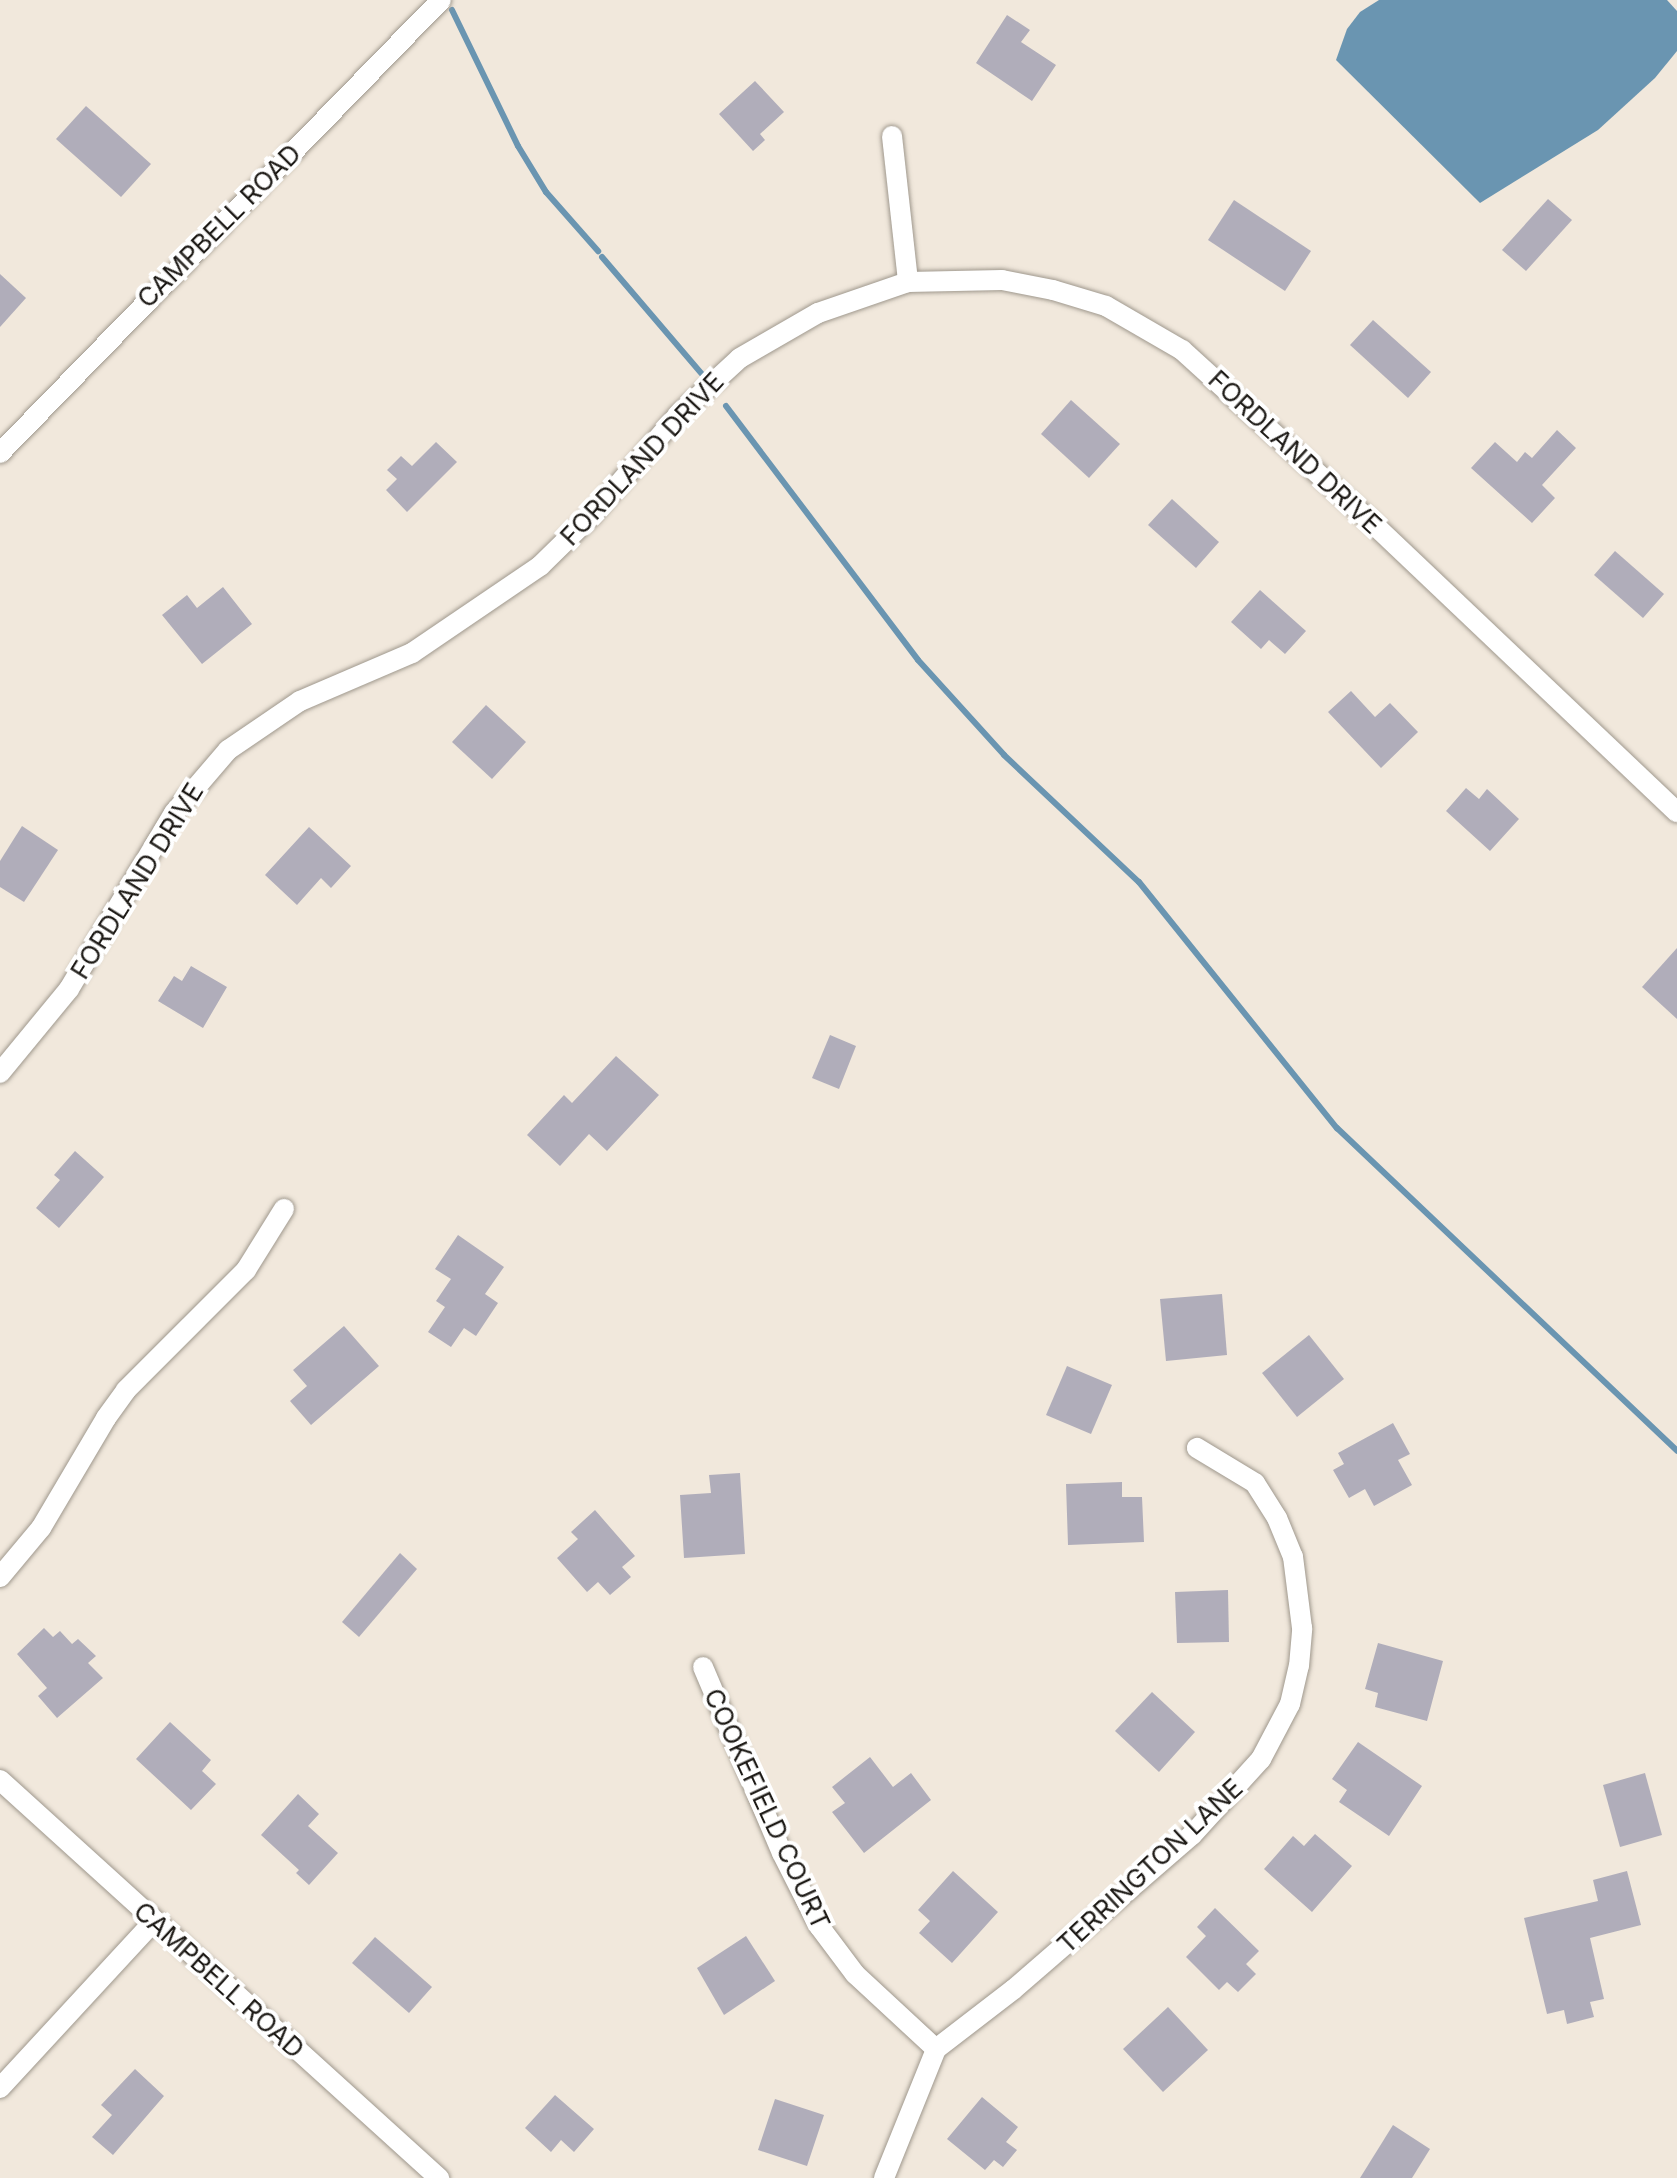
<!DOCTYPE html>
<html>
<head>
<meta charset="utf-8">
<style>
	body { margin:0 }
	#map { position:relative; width:1677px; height:2178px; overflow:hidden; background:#f1e8dc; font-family:Inter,sans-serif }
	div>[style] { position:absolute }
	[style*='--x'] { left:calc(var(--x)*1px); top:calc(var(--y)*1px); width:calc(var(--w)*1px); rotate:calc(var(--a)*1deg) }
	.water>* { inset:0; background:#6a95b1 }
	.stream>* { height:6px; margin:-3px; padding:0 3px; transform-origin:3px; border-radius:3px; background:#6a95b1 }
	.building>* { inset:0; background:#b0adba }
	.roads { filter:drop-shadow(0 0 2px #9f988d) drop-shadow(0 0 2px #9f988d) }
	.street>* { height:20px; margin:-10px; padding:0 10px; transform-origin:10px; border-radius:10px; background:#fff }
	span { translate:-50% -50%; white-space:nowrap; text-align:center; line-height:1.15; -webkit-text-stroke:8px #fff; paint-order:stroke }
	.street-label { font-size:26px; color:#1d1a16 }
</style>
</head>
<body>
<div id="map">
	<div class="water">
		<i style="clip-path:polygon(1379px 0,1667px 0,1677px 11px,1677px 51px,1655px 78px,1598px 130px,1480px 203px,1336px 60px,1347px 29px,1360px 12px)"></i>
	</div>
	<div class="stream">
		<i style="--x:452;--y:10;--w:151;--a:64.1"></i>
		<i style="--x:518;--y:146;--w:54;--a:58.7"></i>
		<i style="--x:546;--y:192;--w:79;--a:48.6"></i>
		<i style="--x:602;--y:257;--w:153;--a:49.5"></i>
		<i style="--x:726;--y:406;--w:318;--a:52.9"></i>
		<i style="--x:918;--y:660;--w:128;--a:47.8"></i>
		<i style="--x:1004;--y:755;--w:185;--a:43.3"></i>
		<i style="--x:1139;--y:882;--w:316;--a:51.2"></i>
		<i style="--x:1337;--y:1128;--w:469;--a:43.5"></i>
	</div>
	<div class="building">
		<i style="clip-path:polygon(1007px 15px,1030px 30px,1021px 42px,1056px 65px,1032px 101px,976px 63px)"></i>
		<i style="clip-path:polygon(755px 81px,784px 112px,760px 134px,765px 140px,753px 151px,719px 114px)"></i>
		<i style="clip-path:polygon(86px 106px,151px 164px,121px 197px,56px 139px)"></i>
		<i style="clip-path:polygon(1548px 199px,1572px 220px,1526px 271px,1502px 250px)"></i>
		<i style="clip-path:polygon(1234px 200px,1311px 251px,1285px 291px,1208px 240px)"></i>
		<i style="clip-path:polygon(0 274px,26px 298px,0 327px)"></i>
		<i style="clip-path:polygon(1373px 320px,1431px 372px,1408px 398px,1350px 345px)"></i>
		<i style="clip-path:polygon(1071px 400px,1120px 444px,1089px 478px,1041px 434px)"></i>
		<i style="clip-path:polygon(1557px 430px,1576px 448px,1542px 485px,1555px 498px,1532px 523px,1471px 468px,1495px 442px,1517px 462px,1525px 452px,1532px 458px)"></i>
		<i style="clip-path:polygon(436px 442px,457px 462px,407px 512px,386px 490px,397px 479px,387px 470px,401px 456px,412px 466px)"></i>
		<i style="clip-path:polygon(1172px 499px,1219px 542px,1196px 568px,1148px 525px)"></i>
		<i style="clip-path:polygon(1615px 551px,1664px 594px,1643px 618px,1594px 575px)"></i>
		<i style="clip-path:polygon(223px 587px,252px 624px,202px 664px,162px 615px,187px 595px,197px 608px)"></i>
		<i style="clip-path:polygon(1260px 590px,1306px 631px,1285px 654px,1269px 640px,1261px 649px,1231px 622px)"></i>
		<i style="clip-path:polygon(1351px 691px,1375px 717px,1390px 703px,1418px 732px,1381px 768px,1328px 712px)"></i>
		<i style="clip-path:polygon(486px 705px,526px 742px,492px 779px,452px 742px)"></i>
		<i style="clip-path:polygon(1466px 788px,1479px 799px,1487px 789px,1519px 819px,1490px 851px,1446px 811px)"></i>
		<i style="clip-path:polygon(22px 826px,58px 850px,24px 902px,0 887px,0 861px)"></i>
		<i style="clip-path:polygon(309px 827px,351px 866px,331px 888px,321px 878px,297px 905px,265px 875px)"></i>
		<i style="clip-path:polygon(1677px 948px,1677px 1019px,1642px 987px)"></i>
		<i style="clip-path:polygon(191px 966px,227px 987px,203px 1028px,158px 1001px,174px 976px,182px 981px)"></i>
		<i style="clip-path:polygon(830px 1035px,856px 1046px,839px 1089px,812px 1078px)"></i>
		<i style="clip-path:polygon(616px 1056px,659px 1095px,607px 1151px,589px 1134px,560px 1166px,527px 1135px,564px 1095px,572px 1103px)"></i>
		<i style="clip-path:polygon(75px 1151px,104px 1177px,59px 1228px,36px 1208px,60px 1180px,54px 1175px)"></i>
		<i style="clip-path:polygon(458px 1235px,504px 1267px,485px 1294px,498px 1303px,476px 1336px,464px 1328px,451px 1347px,428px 1332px,445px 1307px,436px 1301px,451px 1279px,435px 1269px)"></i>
		<i style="clip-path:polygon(1222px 1294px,1227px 1355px,1166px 1361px,1160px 1299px)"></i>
		<i style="clip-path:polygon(344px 1326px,379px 1366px,311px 1425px,290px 1401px,307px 1386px,293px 1370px)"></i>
		<i style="clip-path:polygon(1309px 1335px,1344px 1379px,1297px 1417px,1262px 1373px)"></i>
		<i style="clip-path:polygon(1067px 1366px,1112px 1385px,1091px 1434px,1046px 1415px)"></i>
		<i style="clip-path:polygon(1393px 1423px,1410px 1454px,1398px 1460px,1412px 1485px,1374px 1506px,1365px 1489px,1349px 1498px,1333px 1470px,1344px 1464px,1338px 1453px)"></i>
		<i style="clip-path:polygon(740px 1473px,745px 1554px,684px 1558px,680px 1495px,711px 1493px,709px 1475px)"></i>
		<i style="clip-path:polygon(1122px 1482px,1122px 1497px,1142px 1497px,1144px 1542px,1068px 1545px,1066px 1484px)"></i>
		<i style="clip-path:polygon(595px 1510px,635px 1556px,622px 1567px,631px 1577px,610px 1595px,598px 1582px,587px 1592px,557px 1558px,578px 1539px,571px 1532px)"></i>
		<i style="clip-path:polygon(400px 1553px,417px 1569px,359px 1637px,342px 1622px)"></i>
		<i style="clip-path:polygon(1228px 1590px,1229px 1642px,1177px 1643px,1175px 1592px)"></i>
		<i style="clip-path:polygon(44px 1628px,53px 1637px,60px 1631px,72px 1644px,78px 1639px,96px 1656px,88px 1663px,103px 1678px,57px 1718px,38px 1696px,47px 1688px,17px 1654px)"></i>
		<i style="clip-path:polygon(1378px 1643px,1443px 1661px,1427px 1721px,1375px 1707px,1378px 1693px,1365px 1689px)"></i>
		<i style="clip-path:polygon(1152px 1692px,1195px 1732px,1159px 1772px,1115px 1731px)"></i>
		<i style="clip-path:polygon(170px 1722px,211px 1760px,202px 1771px,216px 1784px,191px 1810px,136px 1759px)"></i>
		<i style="clip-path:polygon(1358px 1742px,1422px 1786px,1389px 1836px,1339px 1802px,1347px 1790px,1332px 1779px)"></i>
		<i style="clip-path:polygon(870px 1757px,893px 1787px,911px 1773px,931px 1800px,864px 1853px,832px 1812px,845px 1803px,832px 1787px)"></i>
		<i style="clip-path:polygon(1645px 1773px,1662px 1835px,1620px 1847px,1603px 1785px)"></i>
		<i style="clip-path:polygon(298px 1794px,319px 1814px,308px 1826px,338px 1853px,309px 1885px,296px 1873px,299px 1870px,261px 1835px)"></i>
		<i style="clip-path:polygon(1315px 1834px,1352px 1866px,1312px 1912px,1264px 1869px,1293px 1836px,1304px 1846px)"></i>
		<i style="clip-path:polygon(953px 1871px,998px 1912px,952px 1963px,919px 1933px,930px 1921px,918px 1910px)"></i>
		<i style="clip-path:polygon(1627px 1871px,1641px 1925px,1590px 1938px,1604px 1999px,1590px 2002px,1594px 2017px,1567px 2024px,1564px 2010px,1547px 2014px,1524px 1918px,1598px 1901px,1593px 1880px)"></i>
		<i style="clip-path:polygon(1215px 1908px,1259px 1951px,1246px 1964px,1256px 1974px,1238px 1992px,1227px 1982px,1219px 1990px,1186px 1957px,1206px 1936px,1197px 1927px)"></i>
		<i style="clip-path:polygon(746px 1936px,775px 1981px,724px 2015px,697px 1968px)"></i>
		<i style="clip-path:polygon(375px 1937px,432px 1987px,409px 2013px,352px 1963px)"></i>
		<i style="clip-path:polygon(1168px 2007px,1208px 2050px,1163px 2092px,1123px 2049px)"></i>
		<i style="clip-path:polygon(135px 2069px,164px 2096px,113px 2155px,92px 2137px,112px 2115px,101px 2105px)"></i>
		<i style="clip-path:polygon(555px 2095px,594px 2129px,574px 2152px,561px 2140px,551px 2152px,525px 2128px)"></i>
		<i style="clip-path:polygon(982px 2097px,1018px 2127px,1006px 2142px,1017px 2150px,1003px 2167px,994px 2160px,985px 2170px,947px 2139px)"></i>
		<i style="clip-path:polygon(775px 2099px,824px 2115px,807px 2166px,758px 2150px)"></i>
		<i style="clip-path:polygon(1393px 2125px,1430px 2149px,1412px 2178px,1360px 2178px)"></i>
	</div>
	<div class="roads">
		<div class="street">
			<i style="--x:892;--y:136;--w:147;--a:83.7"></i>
			<i style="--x:0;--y:453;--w:632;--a:-45.77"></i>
			<i style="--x:0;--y:1073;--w:109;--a:-50.6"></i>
			<i style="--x:69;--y:989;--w:205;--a:-59.2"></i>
			<i style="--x:174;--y:813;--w:83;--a:-49.4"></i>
			<i style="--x:228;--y:750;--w:87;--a:-34.2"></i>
			<i style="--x:300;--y:701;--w:122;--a:-23.2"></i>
			<i style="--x:412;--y:653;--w:155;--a:-34.2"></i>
			<i style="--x:540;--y:566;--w:73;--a:-44.4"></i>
			<i style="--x:592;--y:515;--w:132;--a:-49.3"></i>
			<i style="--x:678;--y:415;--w:84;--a:-42.6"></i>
			<i style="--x:740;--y:358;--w:90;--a:-30"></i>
			<i style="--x:818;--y:313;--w:95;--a:-19"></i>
			<i style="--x:908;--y:282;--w:94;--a:-1.2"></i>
			<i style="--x:1002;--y:280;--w:52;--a:11.1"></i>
			<i style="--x:1053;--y:290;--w:55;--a:16.8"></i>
			<i style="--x:1106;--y:306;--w:88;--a:30.1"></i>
			<i style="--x:1182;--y:350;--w:251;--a:42.3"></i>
			<i style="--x:1368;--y:519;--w:426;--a:43.5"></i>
			<i style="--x:0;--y:1577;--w:64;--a:-50.1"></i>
			<i style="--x:41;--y:1528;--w:128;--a:-59.4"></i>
			<i style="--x:106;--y:1418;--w:34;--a:-54"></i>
			<i style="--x:126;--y:1390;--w:170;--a:-45"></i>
			<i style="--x:246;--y:1270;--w:72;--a:-58.1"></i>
			<i style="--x:703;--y:1667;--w:202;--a:67"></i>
			<i style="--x:782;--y:1853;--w:82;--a:63.1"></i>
			<i style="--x:819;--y:1926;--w:60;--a:53.1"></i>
			<i style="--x:855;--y:1974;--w:110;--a:42.8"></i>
			<i style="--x:0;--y:1780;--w:593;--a:42.2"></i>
			<i style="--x:0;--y:2088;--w:227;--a:-47.3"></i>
			<i style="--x:884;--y:2178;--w:139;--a:-68"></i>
			<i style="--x:936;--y:2049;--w:98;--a:-37.6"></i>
			<i style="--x:1014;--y:1989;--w:235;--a:-40.9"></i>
			<i style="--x:1192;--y:1835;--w:103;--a:-47.8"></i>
			<i style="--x:1261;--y:1759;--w:62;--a:-62.2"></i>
			<i style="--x:1290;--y:1704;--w:39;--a:-77"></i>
			<i style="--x:1299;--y:1666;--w:38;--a:-85"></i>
			<i style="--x:1302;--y:1628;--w:72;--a:-97.2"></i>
			<i style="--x:1293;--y:1557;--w:42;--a:-112.3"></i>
			<i style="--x:1277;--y:1518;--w:41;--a:-122.2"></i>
			<i style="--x:1255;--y:1483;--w:68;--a:-148.9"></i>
		</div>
	</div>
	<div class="street-label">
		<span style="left:219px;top:226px;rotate:-45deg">CAMPBELL ROAD</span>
		<span style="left:1295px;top:452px;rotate:43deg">FORDLAND DRIVE</span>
		<span style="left:642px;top:459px;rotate:-47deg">FORDLAND DRIVE</span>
		<span style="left:137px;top:881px;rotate:-58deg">FORDLAND DRIVE</span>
		<span style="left:767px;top:1809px;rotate:65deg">COOKEFIELD COURT</span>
		<span style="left:1150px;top:1866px;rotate:-43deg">TERRINGTON LANE</span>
		<span style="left:219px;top:1980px;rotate:42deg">CAMPBELL ROAD</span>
	</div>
</div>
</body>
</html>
